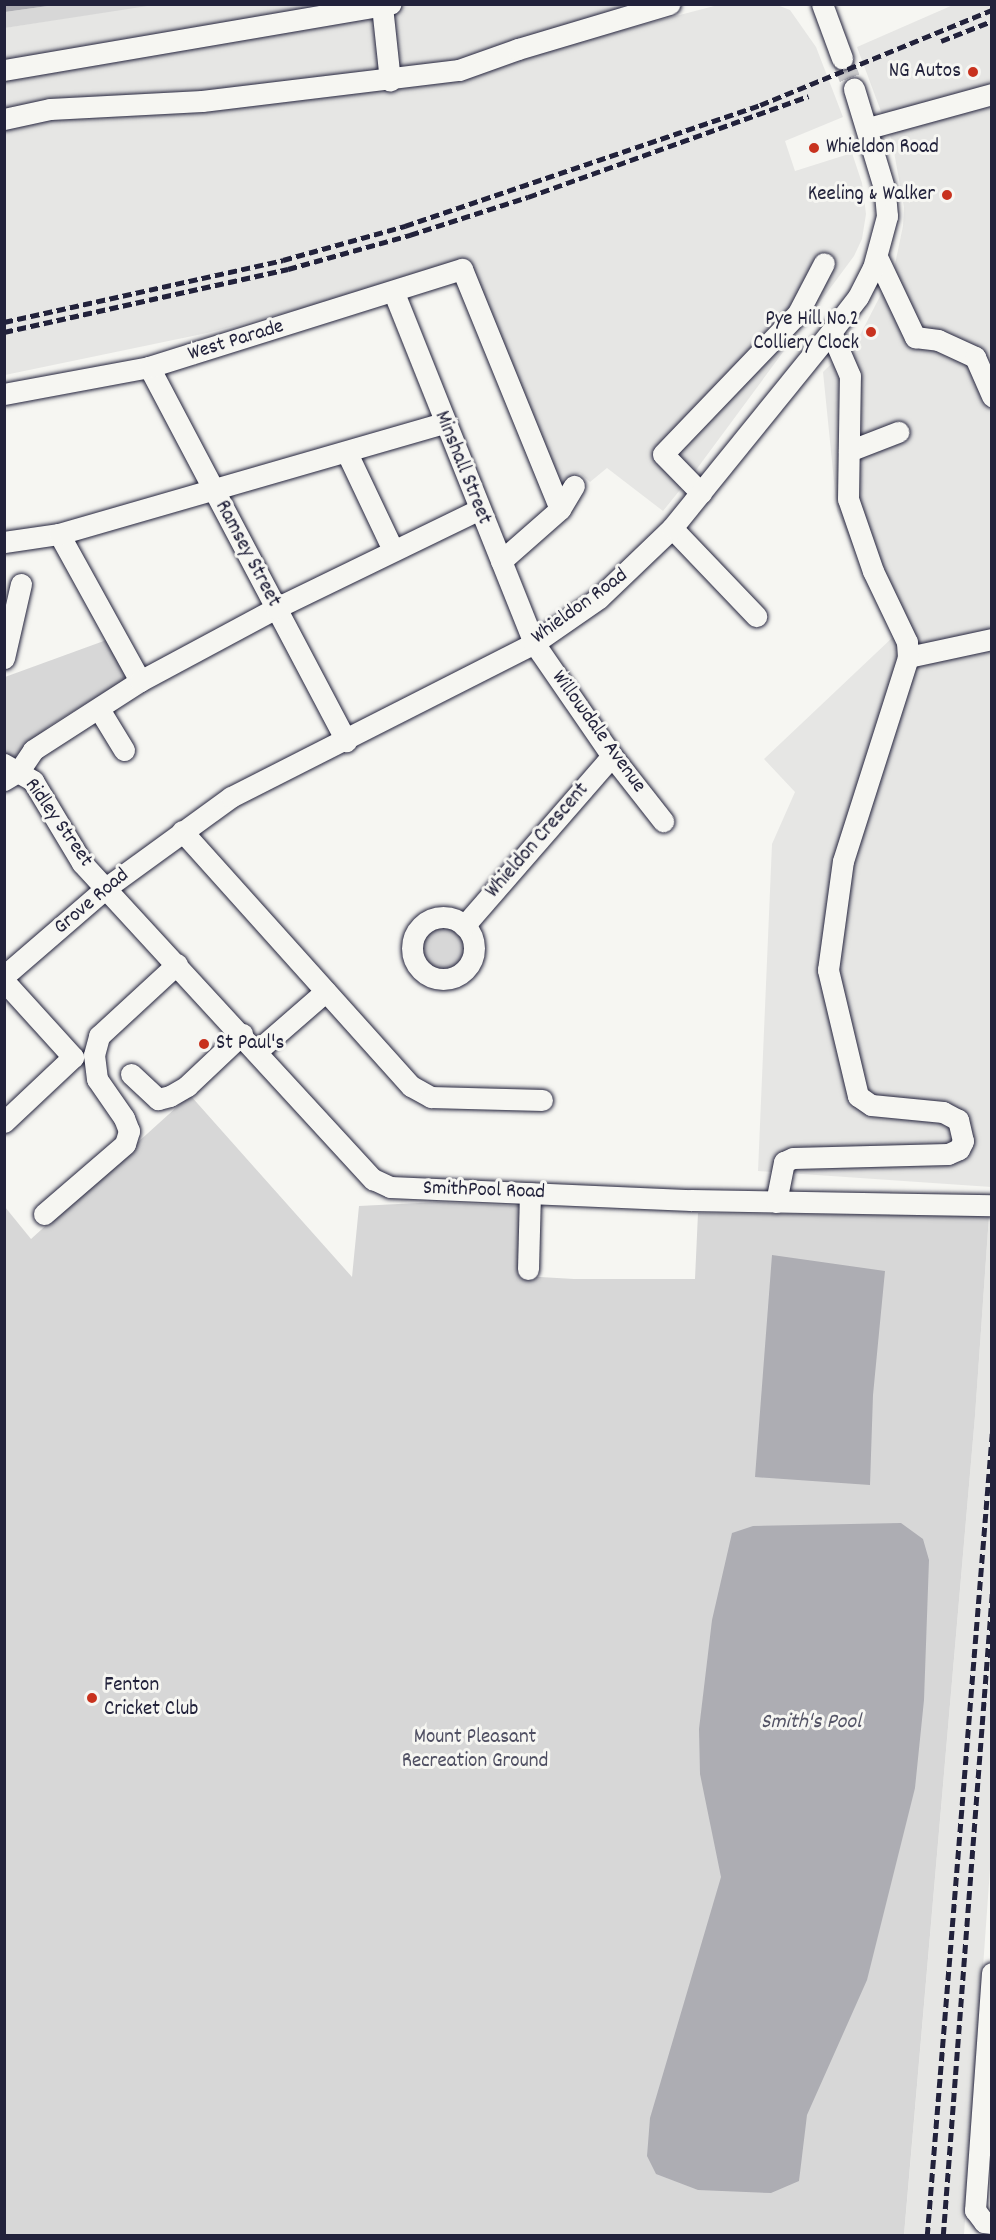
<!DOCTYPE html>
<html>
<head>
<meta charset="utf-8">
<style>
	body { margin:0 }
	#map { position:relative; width:996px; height:2240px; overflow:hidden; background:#f6f6f2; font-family:Dekko,sans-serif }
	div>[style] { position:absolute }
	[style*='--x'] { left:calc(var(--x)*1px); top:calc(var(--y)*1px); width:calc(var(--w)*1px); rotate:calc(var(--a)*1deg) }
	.built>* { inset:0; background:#e6e6e4 }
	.green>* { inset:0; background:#d7d7d7 }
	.round { border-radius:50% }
	.water>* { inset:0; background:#adadb3 }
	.minor-tunnel>* { height:21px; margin-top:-10.5px; transform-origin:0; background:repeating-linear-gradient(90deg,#cccccd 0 21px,transparent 0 31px) }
	.roads { filter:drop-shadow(0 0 2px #22223b) drop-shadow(0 0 2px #22223b) }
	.minor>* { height:21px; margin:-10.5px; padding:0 10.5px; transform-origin:10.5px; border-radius:10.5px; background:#f6f6f2 }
	.minor>.ring { margin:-10.5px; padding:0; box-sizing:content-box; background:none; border:21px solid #f6f6f2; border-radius:50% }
	.rail>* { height:4.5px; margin-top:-2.25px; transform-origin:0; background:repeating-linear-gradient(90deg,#22223b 0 9px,transparent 0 13.5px) }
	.dots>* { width:16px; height:16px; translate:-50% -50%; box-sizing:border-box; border:3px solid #f6f6f2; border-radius:50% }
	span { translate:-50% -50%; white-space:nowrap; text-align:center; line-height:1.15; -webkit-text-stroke:6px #f6f6f2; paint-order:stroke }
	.poi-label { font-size:21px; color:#22223b }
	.right { translate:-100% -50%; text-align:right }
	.left { translate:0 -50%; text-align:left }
	.street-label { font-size:21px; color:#22223b }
	.park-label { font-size:21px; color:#4f4f62 }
	.water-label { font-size:22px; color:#535365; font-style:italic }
	.frame { position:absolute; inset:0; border:6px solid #22223b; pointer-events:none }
</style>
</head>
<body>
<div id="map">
	<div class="built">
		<i style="clip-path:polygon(154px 4px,628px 5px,620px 7px,626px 29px,718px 5px,777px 5px,790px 10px,816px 47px,843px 117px,785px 141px,795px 171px,852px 153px,862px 183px,866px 214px,862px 239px,854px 256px,696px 470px,663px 511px,607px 468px,590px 482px,580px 473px,556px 482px,469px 259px,375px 289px,207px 333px,5px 375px,4px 28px)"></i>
		<i style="clip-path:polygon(953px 5px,991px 5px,991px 1187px,758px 1171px,772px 844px,795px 792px,764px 759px,893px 637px,837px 511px,823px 372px,859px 337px,894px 269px,903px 226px,904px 207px,892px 141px,857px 47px)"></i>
		<i style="clip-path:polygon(989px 1216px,991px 1216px,992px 1841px,964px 2234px,904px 2236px,975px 1416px)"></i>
	</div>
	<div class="green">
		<i style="clip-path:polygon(55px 5px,154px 5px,5px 28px,5px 12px)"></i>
		<i style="clip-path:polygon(112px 638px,127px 672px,122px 681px,48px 727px,5px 765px,5px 677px)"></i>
		<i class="round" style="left:422px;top:927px;width:42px;height:42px"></i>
		<i style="clip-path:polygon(190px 1095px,352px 1277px,359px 1206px,438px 1202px,522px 1206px,523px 1276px,574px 1279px,695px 1279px,698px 1213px,989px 1216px,975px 1416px,904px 2235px,5px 2235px,5px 1207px,31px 1239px)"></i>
	</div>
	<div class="water">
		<i style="clip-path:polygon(5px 4px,55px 4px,55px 5px,5px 12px)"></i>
		<i style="clip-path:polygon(772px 1255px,885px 1271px,873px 1395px,870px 1485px,755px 1477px)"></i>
		<i style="clip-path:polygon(901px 1523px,923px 1539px,929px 1560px,924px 1700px,915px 1788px,867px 1980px,807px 2115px,799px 2181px,771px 2193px,698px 2190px,656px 2174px,647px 2156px,650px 2118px,721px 1877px,700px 1774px,699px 1729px,712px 1620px,732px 1533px,753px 1526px)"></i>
	</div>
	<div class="minor-tunnel">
		<i style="--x:842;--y:58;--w:33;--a:69"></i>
	</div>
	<div class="roads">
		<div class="minor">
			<i style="--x:822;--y:4;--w:58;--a:69.7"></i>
			<i style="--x:382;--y:6;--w:75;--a:83.9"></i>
			<i style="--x:4;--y:70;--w:392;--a:-9.7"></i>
			<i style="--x:4;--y:119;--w:47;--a:-12.3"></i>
			<i style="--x:50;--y:109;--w:152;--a:-3"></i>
			<i style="--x:202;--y:101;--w:259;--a:-6.9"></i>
			<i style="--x:459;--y:70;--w:63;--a:-19.6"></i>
			<i style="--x:518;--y:49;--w:158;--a:-16.6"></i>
			<i style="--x:868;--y:128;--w:129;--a:-15.3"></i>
			<i style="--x:877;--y:257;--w:89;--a:64.6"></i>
			<i style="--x:915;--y:337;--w:23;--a:7"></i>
			<i style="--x:938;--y:340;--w:41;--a:24.7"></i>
			<i style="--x:975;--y:357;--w:43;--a:66.4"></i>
			<i style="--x:394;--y:293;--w:377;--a:68.2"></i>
			<i style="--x:534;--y:643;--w:137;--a:55.4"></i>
			<i style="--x:612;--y:756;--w:83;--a:51.9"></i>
			<i style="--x:149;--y:367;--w:423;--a:62.2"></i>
			<i style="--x:4;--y:394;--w:147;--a:-10.5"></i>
			<i style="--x:149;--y:367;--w:328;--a:-17.4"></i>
			<i style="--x:462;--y:269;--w:259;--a:67.8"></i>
			<i style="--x:849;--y:451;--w:53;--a:-21.2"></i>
			<i style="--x:347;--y:453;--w:107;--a:64.6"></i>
			<i style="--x:701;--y:493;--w:54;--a:-134.3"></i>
			<i style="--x:663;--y:454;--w:195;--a:-46.2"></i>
			<i style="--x:798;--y:313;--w:56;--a:-62.5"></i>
			<i style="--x:672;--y:528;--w:122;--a:46.3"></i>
			<i style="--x:59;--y:534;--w:168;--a:61.1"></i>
			<i style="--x:4;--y:542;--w:56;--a:-8.3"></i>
			<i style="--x:59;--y:534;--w:401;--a:-16.1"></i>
			<i style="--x:501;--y:561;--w:79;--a:-41.4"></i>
			<i style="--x:560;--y:509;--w:27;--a:-59"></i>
			<i style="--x:908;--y:657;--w:86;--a:-12.1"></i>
			<i style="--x:4;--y:658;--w:76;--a:-77.1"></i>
			<i style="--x:99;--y:709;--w:48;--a:58.6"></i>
			<i style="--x:4;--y:764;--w:34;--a:30"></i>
			<i style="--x:33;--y:781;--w:96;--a:59.1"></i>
			<i style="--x:82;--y:863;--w:430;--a:47.4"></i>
			<i style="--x:373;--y:1179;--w:19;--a:25"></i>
			<i style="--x:390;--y:1187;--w:301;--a:2.5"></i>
			<i style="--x:691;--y:1200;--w:301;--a:1"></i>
			<i style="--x:4;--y:780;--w:17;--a:-31"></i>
			<i style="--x:19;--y:771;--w:25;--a:-56"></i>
			<i style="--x:33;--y:750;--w:127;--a:-32.8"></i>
			<i style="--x:140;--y:681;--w:154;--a:-28.2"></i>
			<i style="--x:276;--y:608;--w:225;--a:-25.9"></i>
			<i style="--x:182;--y:831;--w:343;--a:48.1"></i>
			<i style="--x:411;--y:1086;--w:23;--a:29"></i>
			<i style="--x:431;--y:1097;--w:111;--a:1.5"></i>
			<i class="ring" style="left:412px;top:917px;width:41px;height:41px"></i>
			<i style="--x:464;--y:926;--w:225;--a:-49"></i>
			<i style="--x:4;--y:976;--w:136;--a:-40.8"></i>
			<i style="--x:107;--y:887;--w:153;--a:-36"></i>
			<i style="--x:231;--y:797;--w:340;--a:-26.9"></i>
			<i style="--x:534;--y:643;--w:79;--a:-34.7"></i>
			<i style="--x:599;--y:598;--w:101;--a:-43.8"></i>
			<i style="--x:672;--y:528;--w:252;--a:-51"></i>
			<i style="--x:831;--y:332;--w:44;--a:-52.4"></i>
			<i style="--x:858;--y:297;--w:33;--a:-63"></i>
			<i style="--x:873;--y:268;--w:54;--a:-74.9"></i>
			<i style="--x:887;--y:216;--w:25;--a:-95"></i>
			<i style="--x:885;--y:191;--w:107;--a:-106.9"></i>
			<i style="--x:4;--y:981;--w:103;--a:47.8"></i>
			<i style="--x:73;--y:1057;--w:95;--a:136.7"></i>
			<i style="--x:257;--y:1051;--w:91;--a:-41"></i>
			<i style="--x:131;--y:1074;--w:37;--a:43"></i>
			<i style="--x:158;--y:1099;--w:12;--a:-14"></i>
			<i style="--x:170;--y:1096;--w:20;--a:-30"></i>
			<i style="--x:187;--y:1086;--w:76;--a:-43.4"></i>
			<i style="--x:776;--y:1202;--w:41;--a:-78.7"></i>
			<i style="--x:784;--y:1162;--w:10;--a:-24"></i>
			<i style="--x:793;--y:1158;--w:155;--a:-1.5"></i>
			<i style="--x:948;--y:1154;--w:12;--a:-24"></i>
			<i style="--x:959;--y:1149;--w:9;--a:-63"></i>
			<i style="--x:963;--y:1141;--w:22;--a:-103"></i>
			<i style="--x:958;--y:1120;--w:17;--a:-152"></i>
			<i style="--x:943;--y:1112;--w:72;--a:-174.4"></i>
			<i style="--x:871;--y:1105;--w:16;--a:-145"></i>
			<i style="--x:858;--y:1096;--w:130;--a:-103.4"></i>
			<i style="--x:828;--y:970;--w:110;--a:-82.2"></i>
			<i style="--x:843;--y:861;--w:214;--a:-72.3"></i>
			<i style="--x:908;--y:657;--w:15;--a:-94"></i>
			<i style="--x:907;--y:642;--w:79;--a:-115.6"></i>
			<i style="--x:873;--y:571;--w:76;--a:-109.1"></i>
			<i style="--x:848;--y:499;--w:123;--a:-89.1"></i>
			<i style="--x:850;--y:376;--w:48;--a:-113.4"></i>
			<i style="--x:44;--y:1214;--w:107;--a:-40.8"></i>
			<i style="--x:125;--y:1144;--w:14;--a:-73"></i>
			<i style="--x:129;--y:1131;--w:14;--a:-111"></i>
			<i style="--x:124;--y:1118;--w:47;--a:-124.7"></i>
			<i style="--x:97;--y:1079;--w:24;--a:-97"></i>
			<i style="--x:94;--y:1055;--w:20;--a:-75"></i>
			<i style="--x:99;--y:1036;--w:106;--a:-42.7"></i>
			<i style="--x:528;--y:1269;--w:76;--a:-88.5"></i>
			<i style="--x:992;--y:1973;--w:238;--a:94.1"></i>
			<i style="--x:975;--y:2210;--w:15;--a:53"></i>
			<i style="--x:984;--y:2222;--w:8;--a:7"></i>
		</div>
	</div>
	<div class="rail">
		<i style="--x:941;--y:41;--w:55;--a:-21.4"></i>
		<i style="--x:4;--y:322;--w:286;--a:-12.5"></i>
		<i style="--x:283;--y:260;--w:127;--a:-15.6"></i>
		<i style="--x:405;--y:226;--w:375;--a:-18.8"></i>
		<i style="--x:760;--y:105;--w:251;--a:-22.3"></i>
		<i style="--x:4;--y:332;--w:291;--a:-12.5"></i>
		<i style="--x:288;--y:269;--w:127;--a:-15.6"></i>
		<i style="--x:410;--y:235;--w:124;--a:-17.9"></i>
		<i style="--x:528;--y:197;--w:298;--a:-19.8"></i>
		<i style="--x:927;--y:2236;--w:805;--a:-85.37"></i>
		<i style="--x:943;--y:2236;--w:644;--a:-85.64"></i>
	</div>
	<div class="dots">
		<i style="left:973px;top:72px;background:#c8321e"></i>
		<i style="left:814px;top:148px;background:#c8321e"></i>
		<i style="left:947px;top:195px;background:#c8321e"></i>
		<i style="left:871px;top:332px;background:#c8321e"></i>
		<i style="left:204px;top:1044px;background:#c8321e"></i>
		<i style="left:92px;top:1698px;background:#c8321e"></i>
	</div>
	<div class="poi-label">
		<span class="right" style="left:961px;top:72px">NG Autos</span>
		<span class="left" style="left:826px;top:148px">Whieldon Road</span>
		<span class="right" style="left:935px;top:195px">Keeling &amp; Walker</span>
		<span class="right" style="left:859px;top:332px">Pye Hill No.2<br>Colliery Clock</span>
		<span class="left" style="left:216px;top:1044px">St Paul's</span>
		<span class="left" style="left:104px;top:1698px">Fenton<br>Cricket Club</span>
	</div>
	<div class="street-label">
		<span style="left:236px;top:341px;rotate:-17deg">West Parade</span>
		<span style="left:462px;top:468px;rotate:68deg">Minshall Street</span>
		<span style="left:247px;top:554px;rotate:62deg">Ramsey Street</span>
		<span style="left:580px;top:607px;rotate:-36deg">Whieldon Road</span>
		<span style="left:598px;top:732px;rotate:54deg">Willowdale Avenue</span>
		<span style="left:58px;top:823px;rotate:55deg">Ridley Street</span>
		<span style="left:538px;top:841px;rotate:-49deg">Whieldon Crescent</span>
		<span style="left:92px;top:902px;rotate:-40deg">Grove Road</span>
		<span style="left:484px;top:1191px;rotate:2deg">SmithPool Road</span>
	</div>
	<div class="park-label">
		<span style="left:475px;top:1750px">Mount Pleasant<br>Recreation Ground</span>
	</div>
	<div class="water-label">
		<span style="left:811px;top:1723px">Smith's Pool</span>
	</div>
	<div class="frame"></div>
</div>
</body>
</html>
